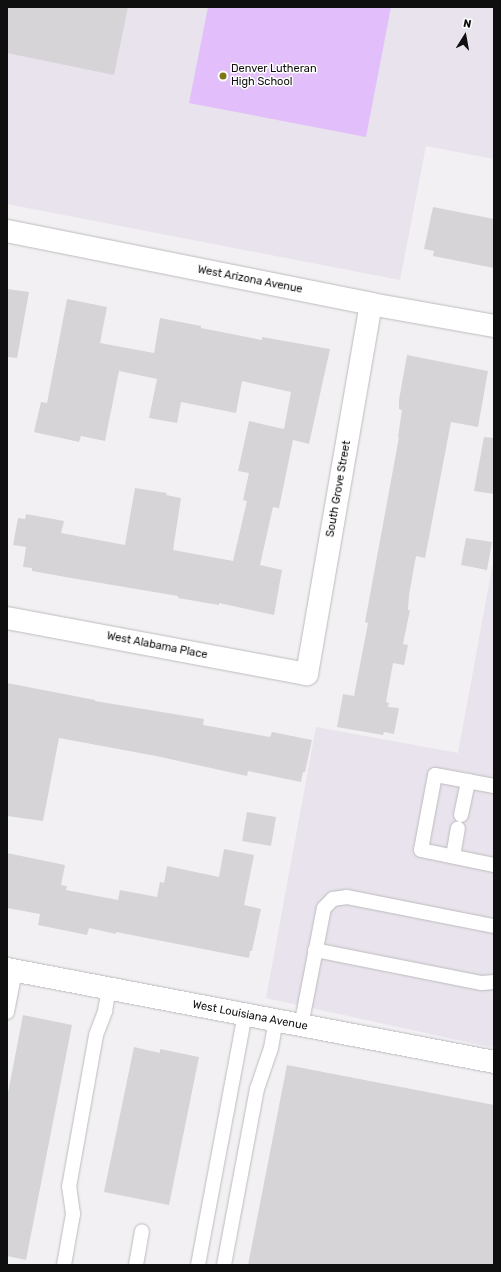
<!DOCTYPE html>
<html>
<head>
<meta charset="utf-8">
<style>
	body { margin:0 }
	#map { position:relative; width:501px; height:1272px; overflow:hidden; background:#f2f0f3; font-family:Rubik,sans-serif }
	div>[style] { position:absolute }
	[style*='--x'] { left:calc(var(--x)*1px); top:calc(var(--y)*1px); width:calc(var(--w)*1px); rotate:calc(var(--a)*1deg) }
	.built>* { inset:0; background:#e8e3ec }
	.green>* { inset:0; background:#e2bffb }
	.building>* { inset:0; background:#d6d4d7 }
	.roads { filter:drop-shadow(0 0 1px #bdbbbe) drop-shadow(0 0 1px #bdbbbe) }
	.lane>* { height:14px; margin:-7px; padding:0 7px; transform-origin:7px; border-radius:7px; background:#fff }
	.street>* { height:22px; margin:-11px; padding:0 11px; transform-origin:11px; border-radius:11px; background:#fff }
	.secondary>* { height:22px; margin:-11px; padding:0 11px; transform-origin:11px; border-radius:11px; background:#fff }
	.dots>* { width:11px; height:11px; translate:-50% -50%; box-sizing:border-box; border:2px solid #fff; border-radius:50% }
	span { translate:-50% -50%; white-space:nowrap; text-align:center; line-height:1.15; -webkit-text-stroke:3px #fff; paint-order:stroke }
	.poi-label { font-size:11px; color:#0f0f10 }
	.left { translate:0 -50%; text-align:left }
	.street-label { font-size:11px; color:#0f0f10 }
	.frame { position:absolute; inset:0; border:8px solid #0f0f10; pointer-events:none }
	.north { position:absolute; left:445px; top:16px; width:40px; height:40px; -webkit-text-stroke:3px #fff; paint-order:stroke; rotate:11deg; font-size:11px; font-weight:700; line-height:16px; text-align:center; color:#0f0f10 }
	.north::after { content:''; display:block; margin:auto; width:14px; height:18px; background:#0f0f10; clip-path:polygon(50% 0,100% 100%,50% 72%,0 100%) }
</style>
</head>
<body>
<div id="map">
	<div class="built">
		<i style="clip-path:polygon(7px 7px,494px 7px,494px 159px,426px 146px,400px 280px,7px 204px)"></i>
		<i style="clip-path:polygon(494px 557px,494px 1048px,266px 998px,316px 727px,458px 753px)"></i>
	</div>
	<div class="green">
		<i style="clip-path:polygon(208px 7px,391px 7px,366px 137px,189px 103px)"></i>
	</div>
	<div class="building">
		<i style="clip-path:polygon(7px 7px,128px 7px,114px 75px,7px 53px)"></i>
		<i style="clip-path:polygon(433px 207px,494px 219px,494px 268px,433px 256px,434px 251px,424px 249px)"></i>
		<i style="clip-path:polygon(7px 289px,29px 292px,17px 358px,7px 357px)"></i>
		<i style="clip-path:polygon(67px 299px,107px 307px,100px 343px,154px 353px,160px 318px,201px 326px,201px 328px,262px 340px,262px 337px,330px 349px,309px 444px,293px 440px,279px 508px,273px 507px,260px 565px,282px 570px,274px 615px,219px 603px,219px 605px,178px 598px,178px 596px,71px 578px,32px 571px,32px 568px,23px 567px,26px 547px,13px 545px,18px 518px,25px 519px,26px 514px,64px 521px,61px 533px,125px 545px,135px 488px,167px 493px,166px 495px,181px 498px,173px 550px,233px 561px,247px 501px,243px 500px,249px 473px,238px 471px,249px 421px,284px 429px,291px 392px,242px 381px,236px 413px,181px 402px,177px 423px,149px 418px,157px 379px,119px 371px,105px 441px,81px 436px,79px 442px,34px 432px,41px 402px,47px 403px)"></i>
		<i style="clip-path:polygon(407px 355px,488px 371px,478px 427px,451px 422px,425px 558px,416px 556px,409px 595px,408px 610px,410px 610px,403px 644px,408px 645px,404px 665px,393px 663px,386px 702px,389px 703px,388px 707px,399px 708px,394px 734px,384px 732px,383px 735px,337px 727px,343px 694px,354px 696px,368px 623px,365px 622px,399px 437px,398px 437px,402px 410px,399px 409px,399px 400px)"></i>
		<i style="clip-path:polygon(484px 437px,494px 438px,494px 494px,474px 491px)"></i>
		<i style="clip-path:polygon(466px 538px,492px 542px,487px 570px,461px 565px)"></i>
		<i style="clip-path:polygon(7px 683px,95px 700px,95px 701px,204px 719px,203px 725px,270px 737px,272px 732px,312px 740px,305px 772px,303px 772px,301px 782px,248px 771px,247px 776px,156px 756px,59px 738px,43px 821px,7px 816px)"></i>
		<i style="clip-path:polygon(247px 812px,276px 817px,271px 846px,242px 841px)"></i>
		<i style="clip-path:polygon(224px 849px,254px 855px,244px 905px,261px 909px,252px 951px,250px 951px,249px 958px,116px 932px,116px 934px,89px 928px,87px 935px,38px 925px,40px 914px,7px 908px,7px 853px,65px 865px,61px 885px,67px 886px,66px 890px,118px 900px,120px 890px,157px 897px,160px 882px,164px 883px,167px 866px,219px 877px)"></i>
		<i style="clip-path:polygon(23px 1015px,72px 1025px,26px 1260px,7px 1256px,7px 1098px)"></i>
		<i style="clip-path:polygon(134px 1047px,160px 1053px,160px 1049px,199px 1057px,169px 1205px,104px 1192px)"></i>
		<i style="clip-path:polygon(287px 1065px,494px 1105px,494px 1265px,248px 1265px)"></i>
	</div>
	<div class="roads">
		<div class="lane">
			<i style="--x:494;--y:786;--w:60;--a:-169.4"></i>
			<i style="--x:435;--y:775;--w:76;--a:100.6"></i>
			<i style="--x:421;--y:850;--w:75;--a:11.6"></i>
			<i style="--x:461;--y:815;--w:35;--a:-78"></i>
			<i style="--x:453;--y:856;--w:28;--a:-80"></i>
			<i style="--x:315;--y:950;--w:170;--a:11.2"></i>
			<i style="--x:482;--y:983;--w:12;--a:-5"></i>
			<i style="--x:7;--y:1012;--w:42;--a:-79"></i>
			<i style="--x:301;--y:1026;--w:120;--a:-79"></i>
			<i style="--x:324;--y:908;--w:13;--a:-45"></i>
			<i style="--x:333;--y:899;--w:14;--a:-8"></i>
			<i style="--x:347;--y:897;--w:150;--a:11.2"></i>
			<i style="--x:64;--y:1265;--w:52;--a:-80"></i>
			<i style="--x:73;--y:1214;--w:27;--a:-98"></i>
			<i style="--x:69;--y:1187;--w:154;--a:-79.9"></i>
			<i style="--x:96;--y:1035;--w:26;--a:-69"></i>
			<i style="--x:105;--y:1011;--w:23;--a:-80"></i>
			<i style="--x:136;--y:1265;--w:34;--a:-80"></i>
			<i style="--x:198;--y:1265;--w:255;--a:-79.4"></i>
			<i style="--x:224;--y:1265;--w:179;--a:-79.4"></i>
			<i style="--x:257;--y:1089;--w:43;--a:-71.1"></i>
			<i style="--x:271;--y:1048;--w:28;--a:-80"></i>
		</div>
		<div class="street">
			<i style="--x:7;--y:231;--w:371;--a:11.3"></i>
			<i style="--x:371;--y:304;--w:125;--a:10.1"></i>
			<i style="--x:7;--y:618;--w:305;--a:10.6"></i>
			<i style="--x:307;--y:674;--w:375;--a:-80.2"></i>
		</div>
		<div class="secondary">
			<i style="--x:7;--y:969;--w:496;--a:10.8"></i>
		</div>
	</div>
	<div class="dots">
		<i style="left:223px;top:76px;background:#817416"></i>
	</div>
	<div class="poi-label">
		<span class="left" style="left:231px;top:76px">Denver Lutheran<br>High School</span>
	</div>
	<div class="street-label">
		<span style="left:250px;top:280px;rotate:11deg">West Arizona Avenue</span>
		<span style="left:339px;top:489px;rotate:-80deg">South Grove Street</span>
		<span style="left:157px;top:646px;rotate:11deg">West Alabama Place</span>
		<span style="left:250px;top:1016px;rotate:11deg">West Louisiana Avenue</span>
	</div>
	<div class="frame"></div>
	<div class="north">N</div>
</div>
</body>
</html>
